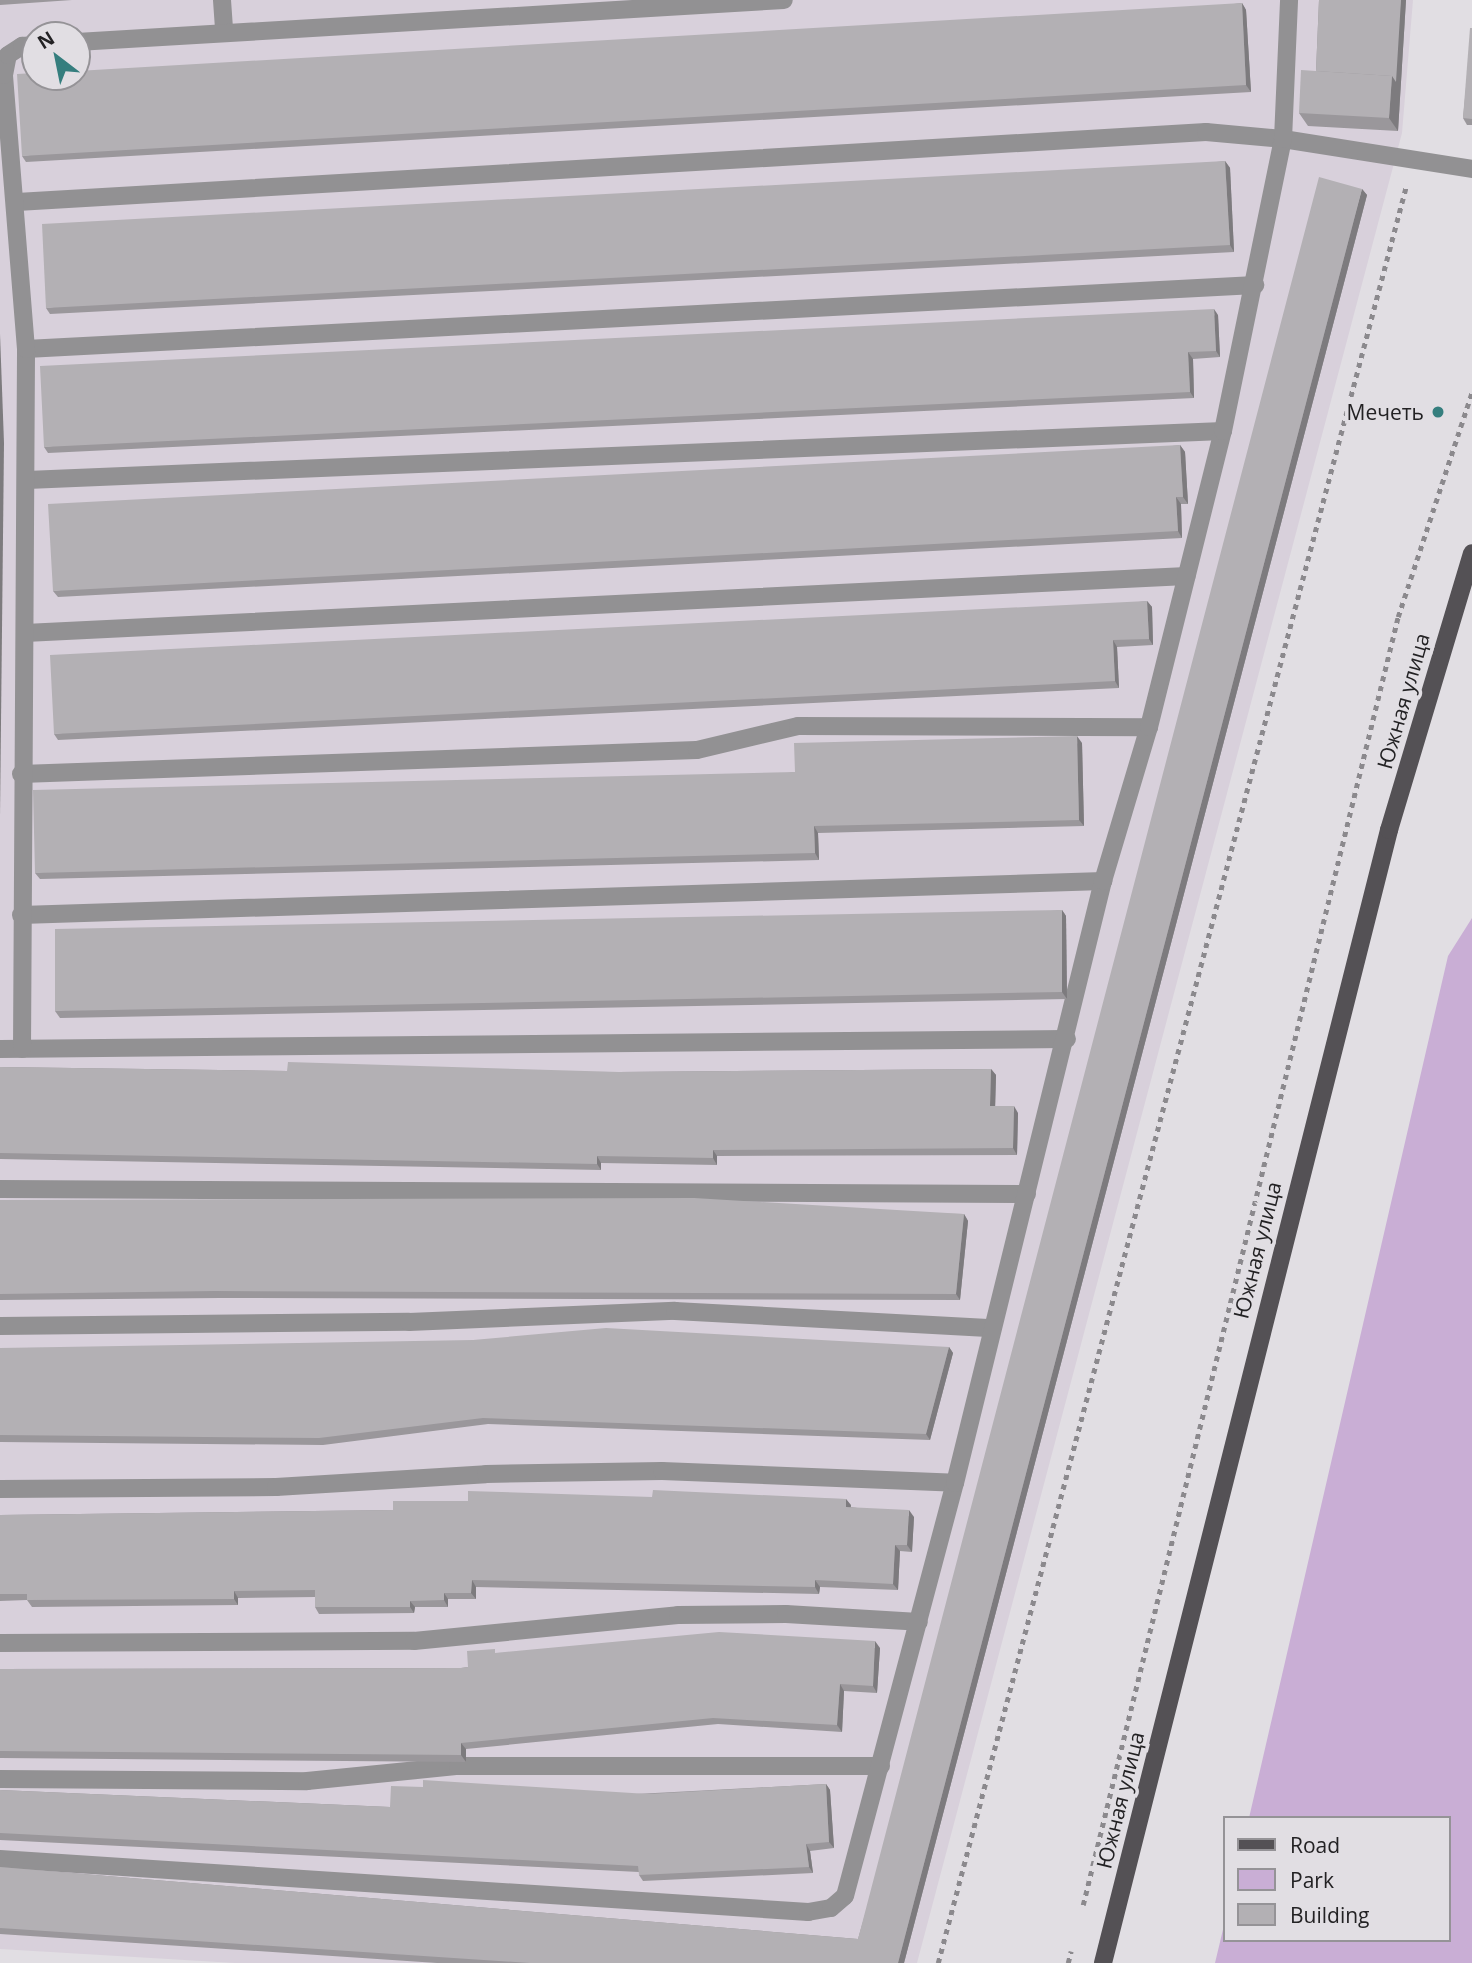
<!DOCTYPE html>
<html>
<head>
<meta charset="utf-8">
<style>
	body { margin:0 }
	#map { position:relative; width:1472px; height:1963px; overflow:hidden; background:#e1dee3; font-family:"Open Sans",sans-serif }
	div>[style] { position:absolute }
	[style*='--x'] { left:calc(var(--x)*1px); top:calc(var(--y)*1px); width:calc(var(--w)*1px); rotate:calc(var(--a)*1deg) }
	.built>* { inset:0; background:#d8d0db }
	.green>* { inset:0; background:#c9aed5 }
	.path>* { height:4.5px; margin-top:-2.25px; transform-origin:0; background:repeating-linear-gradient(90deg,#8b898d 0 5px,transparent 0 10px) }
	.minor>* { height:18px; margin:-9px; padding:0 9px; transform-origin:9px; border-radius:9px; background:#929193 }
	.major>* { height:18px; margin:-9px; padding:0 9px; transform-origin:9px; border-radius:9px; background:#545155 }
	.wall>* { inset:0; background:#9a979b }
	.shaded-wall>* { inset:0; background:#7d7b7e }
	.building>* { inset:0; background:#b3b0b4 }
	.dots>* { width:19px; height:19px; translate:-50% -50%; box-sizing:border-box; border:4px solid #e1dee3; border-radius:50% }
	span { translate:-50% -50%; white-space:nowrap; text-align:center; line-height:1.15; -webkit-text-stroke:7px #e1dee3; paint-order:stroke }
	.poi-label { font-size:21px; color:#232224 }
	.right { translate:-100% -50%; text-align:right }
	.street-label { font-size:21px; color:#232224 }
	.legend { position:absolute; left:1223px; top:1816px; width:228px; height:126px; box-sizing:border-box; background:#e1dee3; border:2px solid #959397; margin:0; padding:9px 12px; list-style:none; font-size:21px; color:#232224 }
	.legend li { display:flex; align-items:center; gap:14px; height:35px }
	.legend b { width:35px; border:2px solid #959397 }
	.north { position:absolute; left:21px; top:21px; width:70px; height:70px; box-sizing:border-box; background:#e1dee3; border:2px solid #959397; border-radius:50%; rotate:328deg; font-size:19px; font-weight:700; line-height:28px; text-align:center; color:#232224 }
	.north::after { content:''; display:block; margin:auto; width:24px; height:32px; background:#357e7e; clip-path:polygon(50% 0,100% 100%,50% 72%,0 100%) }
</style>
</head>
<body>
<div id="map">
	<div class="built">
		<i style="clip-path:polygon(evenodd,0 0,1413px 0,1402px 133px,917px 1963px,235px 1963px,0 1949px,0 0,35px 35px,77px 35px,77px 77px,35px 77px,35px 35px)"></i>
	</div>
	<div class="green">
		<i style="clip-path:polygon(1472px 918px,1472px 1963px,1215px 1963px,1225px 1921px,1225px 1940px,1449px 1940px,1449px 1818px,1249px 1818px,1448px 956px)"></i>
	</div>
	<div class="path">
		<i style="--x:1083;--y:1905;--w:1326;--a:-76.26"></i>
		<i style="--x:1398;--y:617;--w:237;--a:-71.8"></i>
		<i style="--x:938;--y:1963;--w:1837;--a:-75.24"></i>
		<i style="--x:1068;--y:1963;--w:12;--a:-76"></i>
	</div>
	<div class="minor">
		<i style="--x:222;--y:0;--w:32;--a:86"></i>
		<i style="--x:77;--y:42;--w:708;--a:-3.4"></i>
		<i style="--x:17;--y:202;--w:1191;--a:-3.37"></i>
		<i style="--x:1206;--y:132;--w:77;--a:5.2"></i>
		<i style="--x:1283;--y:139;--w:191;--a:9"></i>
		<i style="--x:26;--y:349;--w:1231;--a:-2.98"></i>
		<i style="--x:27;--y:480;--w:1197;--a:-2.35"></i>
		<i style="--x:25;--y:633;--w:1163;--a:-2.81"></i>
		<i style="--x:21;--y:774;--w:676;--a:-2.03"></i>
		<i style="--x:697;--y:750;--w:104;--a:-13.4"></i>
		<i style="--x:798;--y:726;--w:351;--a:0.2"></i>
		<i style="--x:21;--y:915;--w:1083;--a:-1.8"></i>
		<i style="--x:0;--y:1049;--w:1067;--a:-0.54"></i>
		<i style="--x:22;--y:1049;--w:700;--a:-89.67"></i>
		<i style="--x:26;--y:349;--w:275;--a:-94.6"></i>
		<i style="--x:4;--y:75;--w:20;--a:-79"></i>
		<i style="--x:8;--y:55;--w:17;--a:-33"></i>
		<i style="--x:22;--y:46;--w:13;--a:-4"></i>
		<i style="--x:0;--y:1189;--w:1027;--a:0.28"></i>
		<i style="--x:0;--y:1326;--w:409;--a:-0.6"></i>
		<i style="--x:409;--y:1322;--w:266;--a:-2.4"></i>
		<i style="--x:675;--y:1311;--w:318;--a:3.1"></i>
		<i style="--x:0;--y:1489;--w:276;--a:-0.4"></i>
		<i style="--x:276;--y:1487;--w:210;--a:-3.5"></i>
		<i style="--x:486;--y:1474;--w:176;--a:-1"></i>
		<i style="--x:662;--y:1471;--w:293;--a:2.3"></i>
		<i style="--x:0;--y:1643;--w:414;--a:-0.3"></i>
		<i style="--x:414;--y:1641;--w:265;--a:-5.6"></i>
		<i style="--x:678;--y:1615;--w:108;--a:-0.5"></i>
		<i style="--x:786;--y:1614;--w:133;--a:3.4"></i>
		<i style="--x:0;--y:1779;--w:307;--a:0.4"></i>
		<i style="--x:307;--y:1781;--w:152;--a:-5.7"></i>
		<i style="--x:458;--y:1766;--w:423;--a:0"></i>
		<i style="--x:0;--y:1859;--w:810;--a:3.75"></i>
		<i style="--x:808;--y:1912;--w:23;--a:-10"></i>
		<i style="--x:831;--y:1908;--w:18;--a:-41"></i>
		<i style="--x:845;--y:1896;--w:427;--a:-75.1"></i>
		<i style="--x:955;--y:1483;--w:620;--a:-76.19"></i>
		<i style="--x:1103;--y:881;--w:161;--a:-73.4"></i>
		<i style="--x:1149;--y:727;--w:305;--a:-76"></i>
		<i style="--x:1223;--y:431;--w:298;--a:-78.4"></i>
		<i style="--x:1283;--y:139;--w:139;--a:-87.5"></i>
	</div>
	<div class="major">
		<i style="--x:1103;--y:1963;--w:1169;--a:-75.83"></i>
		<i style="--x:1389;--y:830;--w:289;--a:-73.3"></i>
	</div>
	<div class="wall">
		<i style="clip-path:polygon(0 0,72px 0,0 5px)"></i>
		<i style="clip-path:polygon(1319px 0,1406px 0,1398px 131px,1308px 126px,1299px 113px,1316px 71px)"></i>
		<i style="clip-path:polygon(1242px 3px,1246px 10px,1251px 92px,26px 162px,22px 156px)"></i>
		<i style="clip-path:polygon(1472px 28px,1472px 125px,1467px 125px,1463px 118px)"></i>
		<i style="clip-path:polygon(1225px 161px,1230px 168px,1234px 252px,50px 314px,46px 308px)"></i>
		<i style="clip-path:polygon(1362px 189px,1367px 195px,904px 1963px,437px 1963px,0 1934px,0 1867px,858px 1939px)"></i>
		<i style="clip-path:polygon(1218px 315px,1220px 357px,1193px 359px,1194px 398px,48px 453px,44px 447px)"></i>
		<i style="clip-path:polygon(1180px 445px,1185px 452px,1188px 504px,1181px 504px,1182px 538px,58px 597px,53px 591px)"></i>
		<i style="clip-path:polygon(1147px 601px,1152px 607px,1153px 645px,1117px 647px,1119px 688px,58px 740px,54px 734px)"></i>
		<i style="clip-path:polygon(1082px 743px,1084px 826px,818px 833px,819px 860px,40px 879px,35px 873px,795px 772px)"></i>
		<i style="clip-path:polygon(1062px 910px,1066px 916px,1067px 999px,60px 1018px,55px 1011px)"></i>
		<i style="clip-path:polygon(0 1067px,287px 1071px,619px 1072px,991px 1069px,996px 1075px,995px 1106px,1018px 1113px,1017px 1155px,717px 1156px,717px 1165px,601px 1163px,601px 1170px,0 1159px)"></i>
		<i style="clip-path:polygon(0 1200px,964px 1214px,968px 1221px,960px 1300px,220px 1298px,0 1300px)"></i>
		<i style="clip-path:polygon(949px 1347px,953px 1353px,930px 1440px,488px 1424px,323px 1445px,0 1442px,0 1348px)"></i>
		<i style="clip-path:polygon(652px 1497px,846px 1499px,851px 1507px,914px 1517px,912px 1552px,900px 1551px,898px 1590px,820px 1587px,819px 1594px,476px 1587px,476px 1599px,448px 1599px,448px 1607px,415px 1607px,414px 1613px,319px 1614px,315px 1607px,315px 1597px,238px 1598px,238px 1605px,32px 1607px,27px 1600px,0 1601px,0 1515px,393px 1510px,468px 1501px)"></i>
		<i style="clip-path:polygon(880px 1648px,877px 1693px,844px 1691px,842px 1732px,718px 1724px,466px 1749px,466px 1762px,0 1758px,0 1669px,461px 1668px,468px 1667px,498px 1653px)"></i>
		<i style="clip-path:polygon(826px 1784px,830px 1790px,834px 1848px,810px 1851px,813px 1873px,643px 1881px,639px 1875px,639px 1872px,0 1840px,0 1790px,390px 1807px)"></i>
	</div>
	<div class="shaded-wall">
		<i style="clip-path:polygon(1401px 0,1406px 0,1398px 131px,1389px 118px,1392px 76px)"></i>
		<i style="clip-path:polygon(1242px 3px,1246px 10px,1251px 92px,1246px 85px)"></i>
		<i style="clip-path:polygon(1225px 161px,1230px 168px,1234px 252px,1230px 245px)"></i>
		<i style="clip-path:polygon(1362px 189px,1367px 195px,904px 1963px,898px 1963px)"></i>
		<i style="clip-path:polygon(1214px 309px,1218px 315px,1220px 357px,1216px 351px)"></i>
		<i style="clip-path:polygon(0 334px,4px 443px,0 817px)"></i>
		<i style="clip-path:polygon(1188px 352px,1193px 359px,1194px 398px,1190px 392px)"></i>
		<i style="clip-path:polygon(1180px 445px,1185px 452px,1188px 504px,1183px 497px)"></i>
		<i style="clip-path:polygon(1176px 497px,1181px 504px,1182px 538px,1178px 531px)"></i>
		<i style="clip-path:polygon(1147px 601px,1152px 607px,1153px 645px,1149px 639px)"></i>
		<i style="clip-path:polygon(1113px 640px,1117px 647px,1119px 688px,1115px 681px)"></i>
		<i style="clip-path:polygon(1077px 736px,1082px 743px,1084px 826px,1079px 820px)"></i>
		<i style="clip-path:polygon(814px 826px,818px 833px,819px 860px,815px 853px)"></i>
		<i style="clip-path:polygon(1062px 910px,1066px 916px,1067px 999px,1062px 992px)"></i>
		<i style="clip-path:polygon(991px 1069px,996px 1075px,995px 1113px,990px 1106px)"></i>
		<i style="clip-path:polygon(1014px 1106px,1018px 1113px,1017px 1155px,1013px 1148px)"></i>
		<i style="clip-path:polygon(713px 1150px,717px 1156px,717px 1165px,713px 1158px)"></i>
		<i style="clip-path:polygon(597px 1156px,601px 1163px,601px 1170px,597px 1164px)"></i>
		<i style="clip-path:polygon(964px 1214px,968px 1221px,960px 1300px,956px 1294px)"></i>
		<i style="clip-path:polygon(949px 1347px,953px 1353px,930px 1440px,926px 1434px)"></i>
		<i style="clip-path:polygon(846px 1499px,851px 1505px,850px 1513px,846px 1507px)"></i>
		<i style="clip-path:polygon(909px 1510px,914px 1517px,912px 1552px,907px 1545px)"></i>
		<i style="clip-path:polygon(895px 1545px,900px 1551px,898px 1590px,893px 1584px)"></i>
		<i style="clip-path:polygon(472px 1580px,476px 1587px,476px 1599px,471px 1593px)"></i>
		<i style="clip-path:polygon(815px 1580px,820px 1587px,819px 1594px,815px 1587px)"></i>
		<i style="clip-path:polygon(234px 1591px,238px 1598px,238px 1605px,234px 1599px)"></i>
		<i style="clip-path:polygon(444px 1593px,448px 1599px,448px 1607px,444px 1600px)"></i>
		<i style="clip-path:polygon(410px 1601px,415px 1607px,414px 1613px,410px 1607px)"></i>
		<i style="clip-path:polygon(875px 1641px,880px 1648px,877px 1693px,873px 1686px)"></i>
		<i style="clip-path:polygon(840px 1684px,844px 1691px,842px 1732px,837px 1725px)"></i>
		<i style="clip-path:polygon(461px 1743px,466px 1749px,466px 1762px,461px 1755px)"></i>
		<i style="clip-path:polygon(826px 1784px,830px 1790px,834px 1848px,829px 1842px)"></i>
		<i style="clip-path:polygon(806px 1844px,810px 1851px,813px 1873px,809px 1867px)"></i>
	</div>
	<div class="building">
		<i style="clip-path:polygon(1319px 0,1401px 0,1396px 82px,1392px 76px,1316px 71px)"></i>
		<i style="clip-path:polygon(1242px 3px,1246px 85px,22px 156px,17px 74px,35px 73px,35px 77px,77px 77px,77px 71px)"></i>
		<i style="clip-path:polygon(1470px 28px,1472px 28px,1472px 119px,1463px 118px)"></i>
		<i style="clip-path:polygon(1301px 70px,1392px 76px,1389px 118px,1299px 113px)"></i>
		<i style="clip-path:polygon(1225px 161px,1230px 245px,46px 308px,42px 224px)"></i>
		<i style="clip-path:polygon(1319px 177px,1362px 189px,898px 1963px,530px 1963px,0 1928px,0 1867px,858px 1939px)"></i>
		<i style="clip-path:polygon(1214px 309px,1216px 351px,1188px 352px,1190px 392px,44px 447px,40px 366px)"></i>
		<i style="clip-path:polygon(1180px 445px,1183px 497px,1176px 497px,1178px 531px,53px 591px,48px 504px)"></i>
		<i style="clip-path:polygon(1147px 601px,1149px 639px,1113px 640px,1115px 681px,54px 734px,50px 655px)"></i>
		<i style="clip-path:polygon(1077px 736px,1079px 820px,814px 826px,815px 853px,35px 873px,33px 790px,795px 772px,794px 743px)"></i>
		<i style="clip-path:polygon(1062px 910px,1062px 992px,55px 1011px,55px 929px)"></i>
		<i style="clip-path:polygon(288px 1062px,619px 1072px,991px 1069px,990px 1106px,1014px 1106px,1013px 1148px,713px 1150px,713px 1158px,597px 1156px,597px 1164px,0 1153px,0 1067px,287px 1071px)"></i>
		<i style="clip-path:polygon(694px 1198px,964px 1214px,956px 1294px,215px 1291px,0 1294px,0 1200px)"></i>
		<i style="clip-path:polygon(606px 1328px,949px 1347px,926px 1434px,483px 1418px,319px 1438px,0 1435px,0 1348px,473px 1340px)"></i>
		<i style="clip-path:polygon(653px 1490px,846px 1499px,846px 1507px,909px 1510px,907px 1545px,895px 1545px,893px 1584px,815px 1580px,815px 1587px,472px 1580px,471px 1593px,444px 1593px,444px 1600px,410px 1601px,410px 1607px,315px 1607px,315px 1590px,234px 1591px,234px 1599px,27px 1600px,27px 1594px,0 1594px,0 1515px,393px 1510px,393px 1501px,468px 1501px,468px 1491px,652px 1497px)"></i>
		<i style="clip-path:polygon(719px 1632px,875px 1641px,873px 1686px,840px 1684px,837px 1725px,713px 1718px,461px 1743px,461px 1755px,0 1751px,0 1669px,461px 1668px,468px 1667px,467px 1651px,495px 1649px,495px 1653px)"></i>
		<i style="clip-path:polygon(423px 1780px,648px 1794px,826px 1784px,829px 1842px,806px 1844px,809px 1867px,639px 1875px,638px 1866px,0 1833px,0 1790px,390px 1807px,391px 1786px,423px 1787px)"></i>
	</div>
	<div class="dots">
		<i style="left:1438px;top:412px;background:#357e7e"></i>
	</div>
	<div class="poi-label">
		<span class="right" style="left:1424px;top:412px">Мечеть</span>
	</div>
	<div class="street-label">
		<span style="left:1403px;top:701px;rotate:-74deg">Южная улица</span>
		<span style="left:1257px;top:1250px;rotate:-76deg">Южная улица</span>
		<span style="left:1120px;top:1800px;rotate:-76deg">Южная улица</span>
	</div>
	<ul class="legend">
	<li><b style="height:9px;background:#545155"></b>Road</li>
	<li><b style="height:19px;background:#c9aed5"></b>Park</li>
	<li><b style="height:19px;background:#b3b0b4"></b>Building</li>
	</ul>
	<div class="north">N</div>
</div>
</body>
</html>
